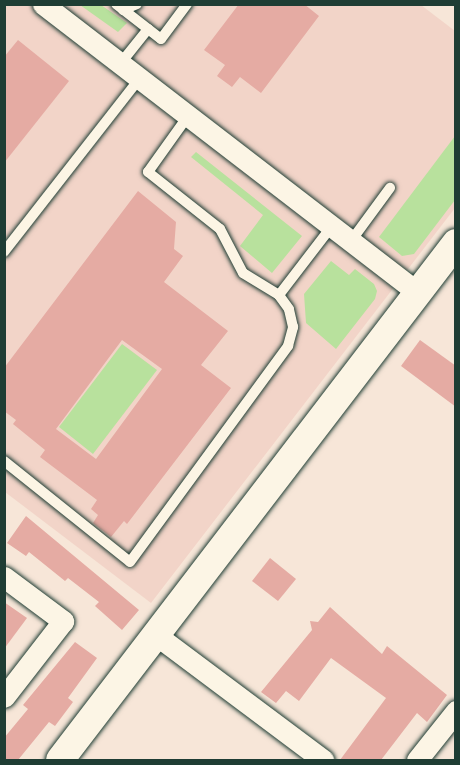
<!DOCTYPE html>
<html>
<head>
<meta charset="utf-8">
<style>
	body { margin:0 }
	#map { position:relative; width:460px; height:765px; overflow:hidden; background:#f7e6d8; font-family:Mali,sans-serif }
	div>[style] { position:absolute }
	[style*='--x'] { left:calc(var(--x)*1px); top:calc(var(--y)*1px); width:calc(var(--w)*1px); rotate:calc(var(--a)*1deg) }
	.built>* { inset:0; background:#f2d4c8 }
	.green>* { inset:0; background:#b8e19d }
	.building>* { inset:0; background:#e5aba3 }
	.roads { filter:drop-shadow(0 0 2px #1f3d34) drop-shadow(0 0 2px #1f3d34) }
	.lane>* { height:10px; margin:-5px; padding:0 5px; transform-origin:5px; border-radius:5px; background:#fcf5e5 }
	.street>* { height:21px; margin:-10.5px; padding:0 10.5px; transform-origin:10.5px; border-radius:10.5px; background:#fcf5e5 }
	.secondary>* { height:28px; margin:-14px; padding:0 14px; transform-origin:14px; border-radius:14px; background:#fcf5e5 }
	span { translate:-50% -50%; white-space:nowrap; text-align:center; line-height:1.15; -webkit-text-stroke:4.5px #fcf5e5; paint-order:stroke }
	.frame { position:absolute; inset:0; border:6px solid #1f3d34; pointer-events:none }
</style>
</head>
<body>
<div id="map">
	<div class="built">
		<i style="clip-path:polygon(4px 5px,421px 5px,455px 31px,455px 208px,151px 603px,5px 492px)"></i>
	</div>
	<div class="green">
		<i style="clip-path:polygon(80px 5px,101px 5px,127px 23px,118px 32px)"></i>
		<i style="clip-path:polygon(455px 136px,455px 200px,414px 254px,402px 256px,379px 237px)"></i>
		<i style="clip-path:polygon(196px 152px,302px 236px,272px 273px,240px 246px,263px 215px,191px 157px)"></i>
		<i style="clip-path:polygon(331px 261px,349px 275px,355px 269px,374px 284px,377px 291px,375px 299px,336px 349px,306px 323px,304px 294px)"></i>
		<i style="clip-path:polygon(122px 344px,157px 370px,93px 454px,59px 427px)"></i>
	</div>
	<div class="building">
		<i style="clip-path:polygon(239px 4px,304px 4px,319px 16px,261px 93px,240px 77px,232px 87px,217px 76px,225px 65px,204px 50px)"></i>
		<i style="clip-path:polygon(18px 40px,69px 81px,4px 163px,4px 57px)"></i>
		<i style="clip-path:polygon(evenodd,138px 191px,176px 222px,174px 249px,183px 256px,164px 282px,228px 331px,201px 365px,231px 388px,127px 524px,124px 521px,111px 537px,93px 523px,98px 515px,91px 509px,97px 500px,40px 457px,45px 450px,13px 424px,16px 420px,4px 411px,4px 368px,138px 191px,122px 340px,162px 369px,96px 459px,56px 429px,122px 340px)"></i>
		<i style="clip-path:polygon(420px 340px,456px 366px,456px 407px,401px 366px)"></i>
		<i style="clip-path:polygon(26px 516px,139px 610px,122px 630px,95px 606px,99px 602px,68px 578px,65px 581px,29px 552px,26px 556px,7px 543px)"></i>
		<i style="clip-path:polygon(270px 558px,296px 579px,278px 601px,252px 581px)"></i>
		<i style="clip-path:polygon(4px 602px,27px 618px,4px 649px)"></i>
		<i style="clip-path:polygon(330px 607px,382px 654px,387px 646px,447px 695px,427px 722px,417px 713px,381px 760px,340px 760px,386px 698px,331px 658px,299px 701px,286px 691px,276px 703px,261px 692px,312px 630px,310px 621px,318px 622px)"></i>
		<i style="clip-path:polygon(75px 642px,97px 658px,68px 698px,73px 702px,55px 726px,49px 722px,18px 760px,4px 760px,4px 738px,28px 709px,23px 705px)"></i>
	</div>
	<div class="roads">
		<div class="lane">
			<i style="--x:116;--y:4;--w:57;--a:37.9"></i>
			<i style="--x:161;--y:39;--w:44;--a:-53.4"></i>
			<i style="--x:123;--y:10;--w:15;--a:-23"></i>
			<i style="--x:120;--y:64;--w:45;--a:-51.3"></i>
			<i style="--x:351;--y:241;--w:66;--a:-53.7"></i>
			<i style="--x:4;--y:252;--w:219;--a:-52"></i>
			<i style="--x:279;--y:295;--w:87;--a:-52.5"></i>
			<i style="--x:4;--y:461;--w:161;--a:38.7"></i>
			<i style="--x:130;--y:562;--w:268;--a:-53.8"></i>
			<i style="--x:288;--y:346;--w:20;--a:-75"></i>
			<i style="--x:293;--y:327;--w:18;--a:-103"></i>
			<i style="--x:289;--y:309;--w:17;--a:-126"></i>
			<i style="--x:279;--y:295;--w:42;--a:-148.6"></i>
			<i style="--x:243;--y:273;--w:50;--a:-117.6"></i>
			<i style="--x:220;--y:229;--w:92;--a:-141.6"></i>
			<i style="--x:148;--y:172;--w:69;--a:-54.5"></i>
		</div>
		<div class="street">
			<i style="--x:43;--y:4;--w:472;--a:37.6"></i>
			<i style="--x:4;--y:577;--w:74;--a:36.7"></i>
			<i style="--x:63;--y:621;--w:96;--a:127.8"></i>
			<i style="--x:156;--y:635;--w:209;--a:36.8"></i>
			<i style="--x:417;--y:760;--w:63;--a:-51.5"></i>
		</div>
		<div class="secondary">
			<i style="--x:60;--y:760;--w:651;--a:-52.55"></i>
		</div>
	</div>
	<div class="frame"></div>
</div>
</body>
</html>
